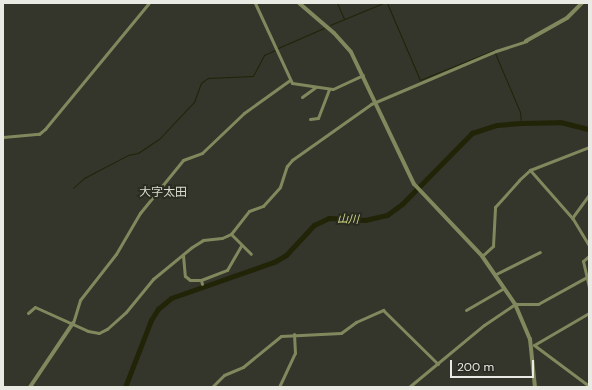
<!DOCTYPE html>
<html>
<head>
<meta charset="utf-8">
<style>
	body { margin:0 }
	#map { position:relative; width:592px; height:390px; overflow:hidden; background:#34352b; font-family:"DM Sans","Noto Sans JP",sans-serif }
	div>[style] { position:absolute }
	[style*='--x'] { left:calc(var(--x)*1px); top:calc(var(--y)*1px); width:calc(var(--w)*1px); rotate:calc(var(--a)*1deg) }
	.stream>* { height:1px; margin:-0.5px; padding:0 0.5px; transform-origin:0.5px; border-radius:0.5px; background:#212406 }
	.river>* { height:5px; margin:-2.5px; padding:0 2.5px; transform-origin:2.5px; border-radius:2.5px; background:#212406 }
	.minor>* { height:3px; margin:-1.5px; padding:0 1.5px; transform-origin:1.5px; border-radius:1.5px; background:#82885d }
	.tertiary>* { height:4px; margin:-2px; padding:0 2px; transform-origin:2px; border-radius:2px; background:#82885d }
	span { translate:-50% -50%; white-space:nowrap; text-align:center; line-height:1.15; -webkit-text-stroke:4px #2a2b21; paint-order:stroke }
	.water-label { font-size:11px; color:#cfda84; font-style:italic }
	.quarter-label { font-size:12px; color:#dadccf }
	.frame { position:absolute; inset:0; border:4px solid #e9eae4; pointer-events:none }
	.scale { position:absolute; left:450px; top:360px; width:84px; height:18px; box-sizing:border-box; border:2px solid #e9eae4; border-top:0; padding-left:5px; font-size:12px; line-height:14px; white-space:nowrap; color:#e9eae4; -webkit-text-stroke:3px #2a2b21; paint-order:stroke }
</style>
</head>
<body>
<div id="map">
	<div class="stream">
		<i style="--x:337;--y:3;--w:17;--a:66"></i>
		<i style="--x:387;--y:3;--w:84;--a:66.8"></i>
		<i style="--x:420;--y:80;--w:80;--a:-22.1"></i>
		<i style="--x:330;--y:25;--w:57;--a:-22.5"></i>
		<i style="--x:278;--y:48;--w:50;--a:-23.5"></i>
		<i style="--x:495;--y:53;--w:64;--a:67"></i>
		<i style="--x:520;--y:112;--w:11;--a:85"></i>
		<i style="--x:73;--y:188;--w:15;--a:-42"></i>
		<i style="--x:84;--y:178;--w:50;--a:-27.6"></i>
		<i style="--x:128;--y:155;--w:10;--a:-11"></i>
		<i style="--x:138;--y:153;--w:25;--a:-34"></i>
		<i style="--x:159;--y:139;--w:51;--a:-46.6"></i>
		<i style="--x:194;--y:102;--w:20;--a:-70"></i>
		<i style="--x:201;--y:83;--w:9;--a:-36"></i>
		<i style="--x:208;--y:78;--w:45;--a:-2.5"></i>
		<i style="--x:253;--y:76;--w:24;--a:-62"></i>
		<i style="--x:264;--y:55;--w:12;--a:-24"></i>
	</div>
	<div class="river">
		<i style="--x:125;--y:387;--w:72;--a:-68.8"></i>
		<i style="--x:151;--y:320;--w:13;--a:-58"></i>
		<i style="--x:158;--y:309;--w:17;--a:-40"></i>
		<i style="--x:171;--y:298;--w:109;--a:-19.3"></i>
		<i style="--x:274;--y:262;--w:14;--a:-30"></i>
		<i style="--x:286;--y:255;--w:41;--a:-47"></i>
		<i style="--x:314;--y:225;--w:17;--a:-25"></i>
		<i style="--x:329;--y:218;--w:36;--a:3"></i>
		<i style="--x:365;--y:220;--w:23;--a:-13"></i>
		<i style="--x:387;--y:215;--w:19;--a:-36"></i>
		<i style="--x:402;--y:204;--w:100;--a:-45.4"></i>
		<i style="--x:472;--y:133;--w:26;--a:-18"></i>
		<i style="--x:497;--y:125;--w:24;--a:-5"></i>
		<i style="--x:521;--y:123;--w:39;--a:-1"></i>
		<i style="--x:560;--y:122;--w:30;--a:14"></i>
	</div>
	<div class="minor">
		<i style="--x:255;--y:3;--w:88;--a:65.2"></i>
		<i style="--x:292;--y:83;--w:41;--a:8.3"></i>
		<i style="--x:333;--y:89;--w:33;--a:-25"></i>
		<i style="--x:302;--y:97;--w:17;--a:-36"></i>
		<i style="--x:310;--y:119;--w:8;--a:-7"></i>
		<i style="--x:318;--y:118;--w:31;--a:-69"></i>
		<i style="--x:3;--y:137;--w:36;--a:-5"></i>
		<i style="--x:39;--y:134;--w:8;--a:-40"></i>
		<i style="--x:45;--y:129;--w:163;--a:-50.5"></i>
		<i style="--x:530;--y:170;--w:65;--a:48.7"></i>
		<i style="--x:573;--y:219;--w:31;--a:59"></i>
		<i style="--x:572;--y:218;--w:29;--a:-54"></i>
		<i style="--x:231;--y:234;--w:28;--a:45"></i>
		<i style="--x:183;--y:255;--w:21;--a:85"></i>
		<i style="--x:185;--y:276;--w:6;--a:39"></i>
		<i style="--x:190;--y:280;--w:11;--a:0"></i>
		<i style="--x:201;--y:280;--w:4;--a:76"></i>
		<i style="--x:482;--y:256;--w:15;--a:-42"></i>
		<i style="--x:493;--y:246;--w:39;--a:-87"></i>
		<i style="--x:495;--y:207;--w:36;--a:-48"></i>
		<i style="--x:519;--y:180;--w:15;--a:-42"></i>
		<i style="--x:530;--y:170;--w:63;--a:-21.3"></i>
		<i style="--x:589;--y:256;--w:8;--a:140"></i>
		<i style="--x:583;--y:261;--w:27;--a:77"></i>
		<i style="--x:496;--y:274;--w:49;--a:-26.6"></i>
		<i style="--x:201;--y:280;--w:28;--a:-21"></i>
		<i style="--x:227;--y:270;--w:28;--a:-60"></i>
		<i style="--x:466;--y:310;--w:44;--a:-30.1"></i>
		<i style="--x:28;--y:313;--w:9;--a:-41"></i>
		<i style="--x:35;--y:307;--w:58;--a:24.4"></i>
		<i style="--x:88;--y:331;--w:11;--a:10"></i>
		<i style="--x:99;--y:333;--w:9;--a:-27"></i>
		<i style="--x:107;--y:329;--w:25;--a:-42"></i>
		<i style="--x:126;--y:312;--w:43;--a:-50.7"></i>
		<i style="--x:153;--y:279;--w:50;--a:-39.4"></i>
		<i style="--x:192;--y:247;--w:13;--a:-32"></i>
		<i style="--x:203;--y:240;--w:19;--a:-6"></i>
		<i style="--x:222;--y:238;--w:10;--a:-24"></i>
		<i style="--x:231;--y:234;--w:29;--a:-52"></i>
		<i style="--x:249;--y:211;--w:15;--a:-20"></i>
		<i style="--x:263;--y:206;--w:25;--a:-48"></i>
		<i style="--x:280;--y:187;--w:22;--a:-72"></i>
		<i style="--x:287;--y:166;--w:8;--a:-50"></i>
		<i style="--x:292;--y:160;--w:97;--a:-35.3"></i>
		<i style="--x:371;--y:104;--w:136;--a:-23"></i>
		<i style="--x:496;--y:51;--w:32;--a:-18"></i>
		<i style="--x:73;--y:323;--w:24;--a:-73"></i>
		<i style="--x:80;--y:300;--w:58;--a:-52"></i>
		<i style="--x:116;--y:254;--w:48;--a:-59.7"></i>
		<i style="--x:140;--y:213;--w:68;--a:-50.9"></i>
		<i style="--x:183;--y:160;--w:20;--a:-20"></i>
		<i style="--x:202;--y:153;--w:58;--a:-43.6"></i>
		<i style="--x:244;--y:113;--w:57;--a:-35.7"></i>
		<i style="--x:534;--y:345;--w:69;--a:36.7"></i>
		<i style="--x:534;--y:345;--w:64;--a:-30.2"></i>
		<i style="--x:212;--y:387;--w:17;--a:-45"></i>
		<i style="--x:224;--y:375;--w:21;--a:-23"></i>
		<i style="--x:243;--y:367;--w:49;--a:-39.2"></i>
		<i style="--x:281;--y:336;--w:60;--a:-2.9"></i>
		<i style="--x:341;--y:333;--w:19;--a:-36"></i>
		<i style="--x:356;--y:322;--w:30;--a:-24"></i>
		<i style="--x:383;--y:310;--w:77;--a:44.5"></i>
		<i style="--x:279;--y:387;--w:38;--a:-65"></i>
		<i style="--x:295;--y:353;--w:19;--a:-93"></i>
		<i style="--x:409;--y:387;--w:97;--a:-39.6"></i>
		<i style="--x:484;--y:325;--w:37;--a:-34"></i>
		<i style="--x:515;--y:304;--w:23;--a:0"></i>
		<i style="--x:538;--y:304;--w:54;--a:-29"></i>
	</div>
	<div class="tertiary">
		<i style="--x:299;--y:3;--w:46;--a:40.6"></i>
		<i style="--x:334;--y:33;--w:25;--a:48"></i>
		<i style="--x:351;--y:52;--w:146;--a:64.5"></i>
		<i style="--x:414;--y:184;--w:99;--a:46.6"></i>
		<i style="--x:482;--y:256;--w:58;--a:55.5"></i>
		<i style="--x:515;--y:304;--w:38;--a:67"></i>
		<i style="--x:530;--y:339;--w:48;--a:84.1"></i>
		<i style="--x:526;--y:41;--w:47;--a:-29.3"></i>
		<i style="--x:567;--y:18;--w:21;--a:-45"></i>
		<i style="--x:30;--y:387;--w:77;--a:-56.1"></i>
	</div>
	<div class="water-label">
		<span style="left:348px;top:219px;rotate:2deg">山川</span>
	</div>
	<div class="quarter-label">
		<span style="left:163px;top:193px">大字太田</span>
	</div>
	<div class="frame"></div>
	<div class="scale">200 m</div>
</div>
</body>
</html>
